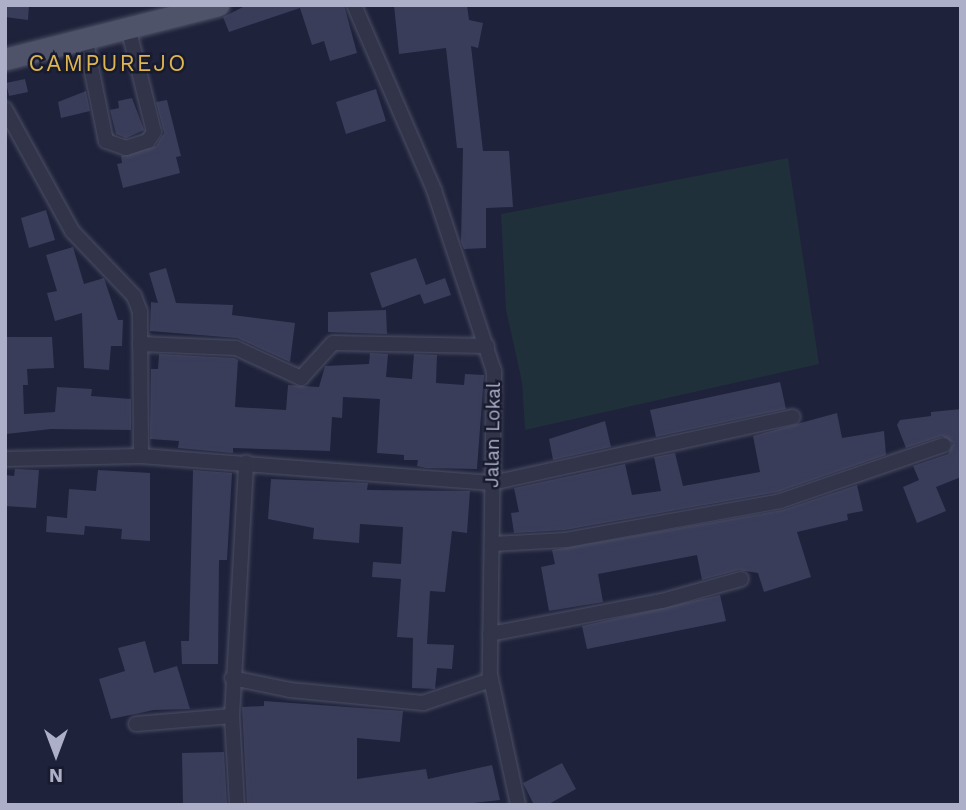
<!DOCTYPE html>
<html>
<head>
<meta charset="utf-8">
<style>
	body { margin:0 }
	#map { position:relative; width:966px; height:810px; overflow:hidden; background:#1e223a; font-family:"Work Sans",sans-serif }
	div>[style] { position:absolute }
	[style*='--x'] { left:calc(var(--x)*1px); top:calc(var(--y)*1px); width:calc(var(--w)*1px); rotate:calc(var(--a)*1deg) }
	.green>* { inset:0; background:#20303b }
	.building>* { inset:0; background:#3a3d5a }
	.roads { filter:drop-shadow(0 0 2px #4c4f65) drop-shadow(0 0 2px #4c4f65) }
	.minor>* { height:14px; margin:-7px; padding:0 7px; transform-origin:7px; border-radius:7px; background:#32354a }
	.primary>* { height:21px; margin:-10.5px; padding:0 10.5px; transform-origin:10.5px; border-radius:10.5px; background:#4f536a }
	span { translate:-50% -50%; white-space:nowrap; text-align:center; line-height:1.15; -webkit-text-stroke:5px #181a2e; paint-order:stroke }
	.street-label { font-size:19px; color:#acafc7 }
	.quarter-label { font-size:23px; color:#deb650; letter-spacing:2px }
	.frame { position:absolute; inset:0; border:7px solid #acafc7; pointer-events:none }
	.north { position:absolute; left:21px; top:719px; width:70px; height:70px; -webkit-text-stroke:5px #181a2e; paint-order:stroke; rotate:180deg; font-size:19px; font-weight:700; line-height:28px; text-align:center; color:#acafc7 }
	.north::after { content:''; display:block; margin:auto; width:24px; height:32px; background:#acafc7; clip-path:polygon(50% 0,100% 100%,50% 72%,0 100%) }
</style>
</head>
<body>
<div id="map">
	<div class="green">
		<i style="clip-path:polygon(788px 158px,819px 364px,525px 430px,522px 382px,506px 310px,501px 214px)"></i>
	</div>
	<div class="building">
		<i style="clip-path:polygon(5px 5px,29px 5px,28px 20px,5px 17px)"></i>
		<i style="clip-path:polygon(247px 5px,344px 5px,357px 53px,330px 61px,324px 41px,312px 45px,300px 8px,229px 32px,223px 17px)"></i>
		<i style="clip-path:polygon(394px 5px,467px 5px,469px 20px,483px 23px,478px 48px,471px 46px,483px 151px,509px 151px,513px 207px,486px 208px,486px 248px,464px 249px,461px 242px,463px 148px,457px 148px,446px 48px,399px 54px)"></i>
		<i style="clip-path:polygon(25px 79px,28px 92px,9px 96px,6px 83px)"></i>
		<i style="clip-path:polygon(376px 89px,386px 121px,346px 134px,336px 102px)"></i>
		<i style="clip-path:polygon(86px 91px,90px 111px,61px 118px,58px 102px)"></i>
		<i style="clip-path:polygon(132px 98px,144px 130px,126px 138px,116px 134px,110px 110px,119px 108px,118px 101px)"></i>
		<i style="clip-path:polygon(167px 100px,181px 156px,176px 157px,180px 173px,123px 188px,117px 164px,122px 163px,121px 156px,156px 146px,164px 133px,156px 102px)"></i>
		<i style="clip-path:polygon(46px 210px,55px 240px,29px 248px,21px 218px)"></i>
		<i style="clip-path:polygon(73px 247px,84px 284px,104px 278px,118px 320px,123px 320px,122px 346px,111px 346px,109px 370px,84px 368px,82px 313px,55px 321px,47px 293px,57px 291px,46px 255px)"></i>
		<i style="clip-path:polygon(416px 258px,426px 285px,445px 278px,451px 295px,424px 304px,420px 294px,382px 308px,370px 273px)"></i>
		<i style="clip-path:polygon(166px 268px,176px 303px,233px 305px,232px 315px,295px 323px,290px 362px,237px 338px,150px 331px,151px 302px,158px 303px,149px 273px)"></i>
		<i style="clip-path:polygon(386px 310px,387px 334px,328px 332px,328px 312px)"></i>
		<i style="clip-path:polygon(5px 337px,52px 337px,54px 368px,27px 369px,28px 385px,23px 385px,24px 414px,55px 412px,57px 387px,92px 389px,91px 396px,131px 399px,131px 430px,51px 429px,6px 434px)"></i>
		<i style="clip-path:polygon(370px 353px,388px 354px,386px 377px,412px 379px,414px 354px,437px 355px,436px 383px,464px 385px,465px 374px,484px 375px,477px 469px,426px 468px,417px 466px,418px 460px,404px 460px,404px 455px,377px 453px,380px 399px,343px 397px,342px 418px,332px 417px,330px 451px,233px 448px,233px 453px,178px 448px,179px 441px,150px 439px,151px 369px,158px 369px,159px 354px,234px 358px,238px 360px,235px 407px,286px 410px,288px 385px,319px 387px,325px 366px,369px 364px)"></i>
		<i style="clip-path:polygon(780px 382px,786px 409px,656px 437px,650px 410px)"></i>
		<i style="clip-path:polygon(961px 409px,961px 477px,936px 487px,946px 511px,917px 523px,903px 487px,919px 480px,913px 466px,948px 454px,953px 443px,942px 436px,906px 448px,897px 425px,900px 420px,931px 416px,931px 412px)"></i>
		<i style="clip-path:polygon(837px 413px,842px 438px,884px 431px,886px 455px,778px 492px,565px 530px,514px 533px,511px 513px,519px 512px,514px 488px,625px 464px,632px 495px,661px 491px,654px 457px,675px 453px,683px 486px,760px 472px,753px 436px)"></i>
		<i style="clip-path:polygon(605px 421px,611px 447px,553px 460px,549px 439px)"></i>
		<i style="clip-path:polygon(15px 469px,39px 470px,36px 508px,5px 506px,5px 475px,14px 476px)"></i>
		<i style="clip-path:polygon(98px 470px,150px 473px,150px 541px,121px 539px,122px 529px,85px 526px,84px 535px,46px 532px,47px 516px,67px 518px,69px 489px,96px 491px)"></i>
		<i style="clip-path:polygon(193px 470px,232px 473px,227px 560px,219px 560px,218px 664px,182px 664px,181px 641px,189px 641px)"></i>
		<i style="clip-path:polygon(271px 479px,368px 483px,367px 490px,470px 491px,467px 533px,452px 531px,445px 592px,430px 591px,427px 644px,454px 645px,452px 669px,437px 668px,435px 689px,412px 688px,413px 638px,397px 637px,401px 579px,372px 577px,373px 562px,401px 564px,403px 527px,360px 524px,359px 543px,313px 539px,314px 528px,268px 519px)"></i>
		<i style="clip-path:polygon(857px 485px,863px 511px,847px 514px,848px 520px,797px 532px,811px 577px,764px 592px,758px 573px,739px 570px,702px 580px,697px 555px,598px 574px,603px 602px,549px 611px,541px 567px,555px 564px,552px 550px,782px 510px)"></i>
		<i style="clip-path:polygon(720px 595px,726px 621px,587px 649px,582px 626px)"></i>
		<i style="clip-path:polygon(145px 641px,154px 673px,177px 666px,190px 709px,154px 710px,111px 719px,99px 679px,125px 671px,118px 648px)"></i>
		<i style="clip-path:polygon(264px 701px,403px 711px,400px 742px,357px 738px,357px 779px,426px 769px,428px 779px,492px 765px,500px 800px,456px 805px,247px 805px,242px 707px,264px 706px)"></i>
		<i style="clip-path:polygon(224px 752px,227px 804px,183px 805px,182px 753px)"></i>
		<i style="clip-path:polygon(562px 763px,576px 789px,547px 805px,534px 805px,523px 783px)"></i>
	</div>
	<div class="roads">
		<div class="minor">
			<i style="--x:354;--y:5;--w:202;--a:66.6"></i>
			<i style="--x:434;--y:190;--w:191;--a:71.7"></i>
			<i style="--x:494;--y:371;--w:304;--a:90.8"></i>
			<i style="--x:490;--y:675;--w:133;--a:77.8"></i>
			<i style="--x:86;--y:42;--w:101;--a:78.6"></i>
			<i style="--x:106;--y:141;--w:21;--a:19"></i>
			<i style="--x:126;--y:148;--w:23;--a:-18"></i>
			<i style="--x:148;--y:141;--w:11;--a:-56"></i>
			<i style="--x:154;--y:132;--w:104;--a:-103.9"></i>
			<i style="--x:5;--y:109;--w:139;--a:61.2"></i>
			<i style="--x:72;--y:231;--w:90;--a:46.4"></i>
			<i style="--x:134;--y:296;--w:17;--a:69"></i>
			<i style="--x:140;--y:312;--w:144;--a:89.6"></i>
			<i style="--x:140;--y:344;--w:96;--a:2.4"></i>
			<i style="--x:236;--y:348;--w:72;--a:24.8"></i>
			<i style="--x:301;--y:378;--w:47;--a:-47.6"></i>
			<i style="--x:333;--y:343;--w:154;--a:1.1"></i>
			<i style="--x:5;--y:459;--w:136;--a:-1.3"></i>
			<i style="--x:141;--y:456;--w:352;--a:4.4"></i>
			<i style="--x:492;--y:483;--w:308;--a:-12.4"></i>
			<i style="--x:493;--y:544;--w:73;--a:-3.1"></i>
			<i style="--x:566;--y:540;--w:218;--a:-10.3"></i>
			<i style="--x:780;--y:501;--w:173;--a:-18.9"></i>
			<i style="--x:490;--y:634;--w:175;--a:-10.9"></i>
			<i style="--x:662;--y:601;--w:82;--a:-15.6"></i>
			<i style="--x:232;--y:678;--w:59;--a:11.7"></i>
			<i style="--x:290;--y:690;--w:134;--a:5.6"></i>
			<i style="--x:423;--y:703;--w:72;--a:-18.7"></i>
			<i style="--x:232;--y:716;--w:89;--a:86.8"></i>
			<i style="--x:136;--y:724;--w:96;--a:-4.8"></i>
			<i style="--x:232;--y:716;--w:254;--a:-86.8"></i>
		</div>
		<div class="primary">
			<i style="--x:5;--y:59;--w:220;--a:-14.2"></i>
		</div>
	</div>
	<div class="street-label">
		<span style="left:493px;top:435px;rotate:-89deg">Jalan Lokal</span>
	</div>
	<div class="quarter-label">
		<span style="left:108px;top:64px">CAMPUREJO</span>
	</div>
	<div class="frame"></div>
	<div class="north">N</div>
</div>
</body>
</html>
